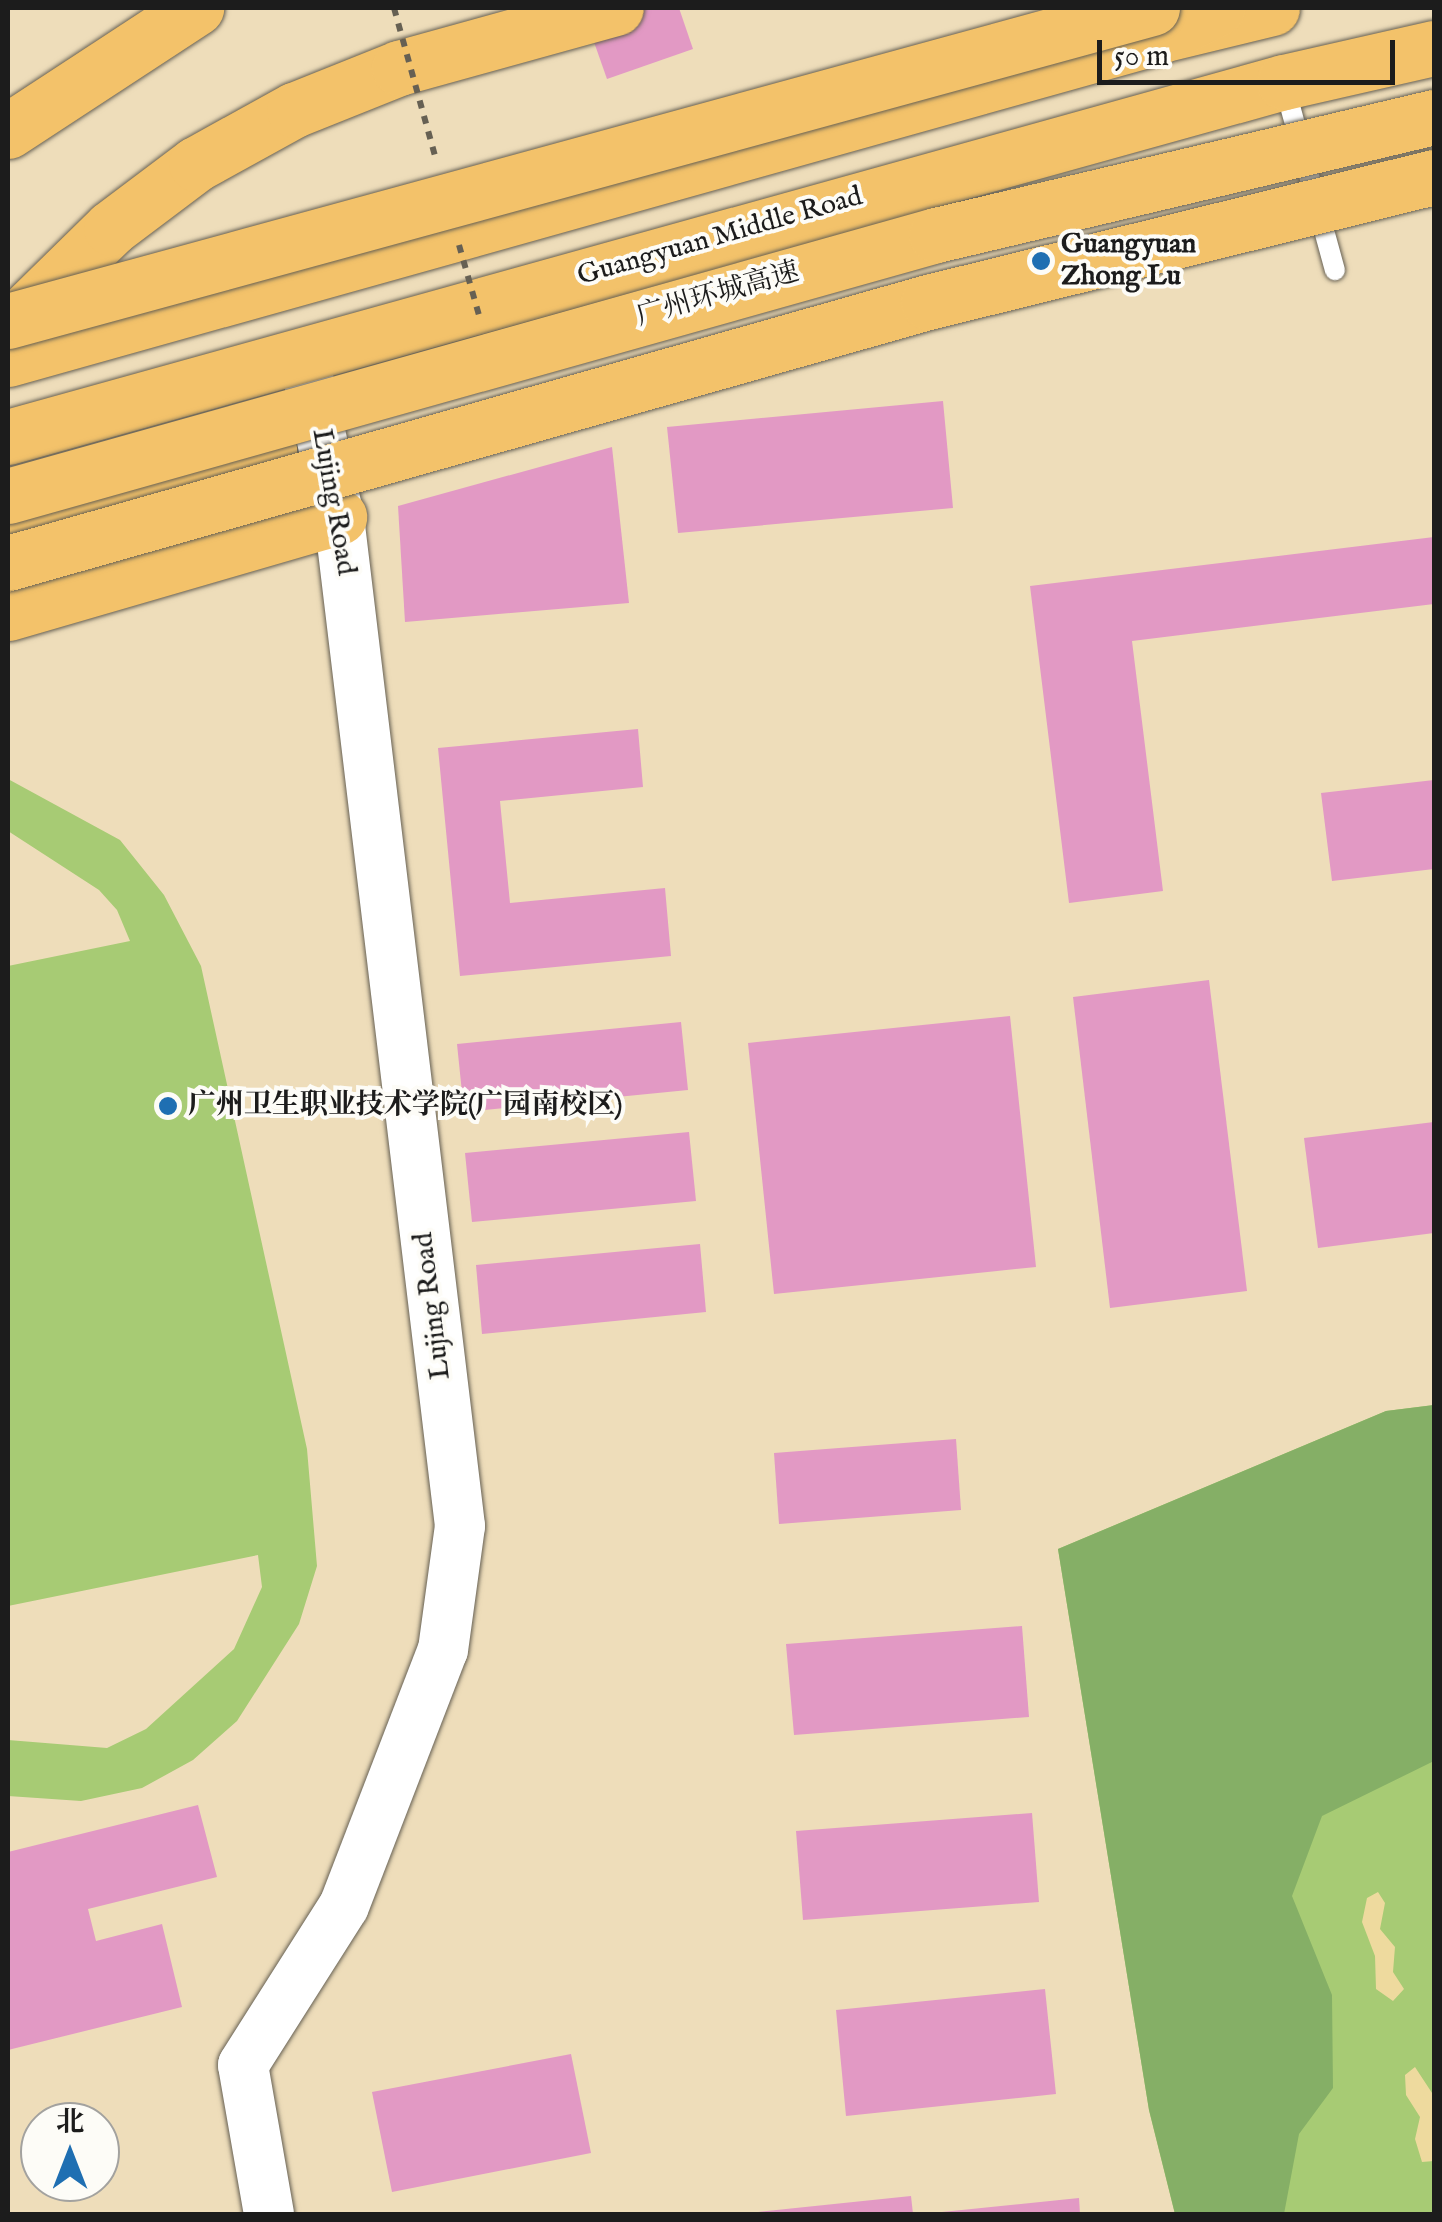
<!DOCTYPE html>
<html>
<head>
<meta charset="utf-8">
<style>
	body { margin:0 }
	#map { position:relative; width:1442px; height:2222px; overflow:hidden; background:#eeddba; font-family:"IM FELL English","Noto Serif SC",serif }
	div>[style] { position:absolute }
	[style*='--x'] { left:calc(var(--x)*1px); top:calc(var(--y)*1px); width:calc(var(--w)*1px); rotate:calc(var(--a)*1deg) }
	.green>* { inset:0; background:#a7cb74 }
	.forest>* { inset:0; background:#85af66 }
	.sand>* { inset:0; background:#eeda9e }
	.building>* { inset:0; background:#e299c4 }
	.roads { filter:drop-shadow(0 0 2px #666053) drop-shadow(0 0 2px #666053) }
	.service>* { height:20px; margin:-10px; padding:0 10px; transform-origin:10px; border-radius:10px; background:#fff }
	.tertiary>* { height:50px; margin:-25px; padding:0 25px; transform-origin:25px; border-radius:25px; background:#fff }
	.primary>* { height:55px; margin:-27.5px; padding:0 27.5px; transform-origin:27.5px; border-radius:27.5px; background:#f3c26a }
	.trunk>* { height:55px; margin:-27.5px; padding:0 27.5px; transform-origin:27.5px; border-radius:27.5px; background:#f3c26a }
	.motorway>* { height:55px; margin:-27.5px; padding:0 27.5px; transform-origin:27.5px; border-radius:27.5px; background:#f3c26a }
	.path-bridge>* { height:6px; margin-top:-3px; transform-origin:0; background:repeating-linear-gradient(90deg,#666053 0 8px,transparent 0 16px) }
	.bridges { filter:drop-shadow(0 0 2px #666053) drop-shadow(0 0 2px #666053) }
	.motorway-bridge>* { height:55px; margin:-27.5px; padding:0 27.5px; transform-origin:27.5px; border-radius:27.5px; background:#f3c26a }
	.dots>* { width:28px; height:28px; translate:-50% -50%; box-sizing:border-box; border:5px solid #fdfcf7; border-radius:50% }
	span { translate:-50% -50%; white-space:nowrap; text-align:center; line-height:1.15; -webkit-text-stroke:8px #fdfcf7; paint-order:stroke }
	.street-label { font-size:28px; color:#1c1c1c }
	.poi-label { font-size:28px; color:#1c1c1c; font-weight:700 }
	.left { translate:0 -50%; text-align:left }
	.frame { position:absolute; inset:0; border:10px solid #1c1c1c; pointer-events:none }
	.north { position:absolute; left:20px; top:2102px; width:100px; height:100px; box-sizing:border-box; background:#fdfcf7; border:2px solid #a3a29f; border-radius:50%; rotate:0deg; font-size:28px; font-weight:700; line-height:40px; text-align:center; color:#1c1c1c }
	.north::after { content:''; display:block; margin:auto; width:35px; height:45px; background:#1f6fb2; clip-path:polygon(50% 0,100% 100%,50% 72%,0 100%) }
	.scale { position:absolute; left:1097px; top:40px; width:298px; height:45px; box-sizing:border-box; border:5px solid #1c1c1c; border-top:0; padding-left:12px; font-size:30px; line-height:35px; white-space:nowrap; color:#1c1c1c; -webkit-text-stroke:8px #fdfcf7; paint-order:stroke }
</style>
</head>
<body>
<div id="map">
	<div class="green">
		<i style="clip-path:polygon(8px 779px,120px 840px,164px 895px,201px 966px,307px 1449px,317px 1566px,299px 1624px,237px 1721px,193px 1760px,142px 1788px,81px 1801px,8px 1796px,8px 1740px,107px 1748px,146px 1729px,234px 1649px,262px 1587px,258px 1555px,8px 1606px,8px 966px,130px 941px,117px 910px,99px 890px,8px 831px)"></i>
		<i style="clip-path:polygon(1434px 1405px,1434px 2214px,1175px 2214px,1149px 2110px,1058px 1549px,1386px 1411px)"></i>
	</div>
	<div class="forest">
		<i style="clip-path:polygon(1434px 1405px,1434px 1761px,1322px 1816px,1292px 1896px,1332px 1995px,1333px 2088px,1299px 2134px,1284px 2214px,1175px 2214px,1149px 2110px,1058px 1549px,1386px 1411px)"></i>
	</div>
	<div class="sand">
		<i style="clip-path:polygon(1378px 1892px,1385px 1903px,1380px 1929px,1395px 1947px,1393px 1972px,1404px 1989px,1393px 2001px,1376px 1989px,1375px 1956px,1362px 1922px,1367px 1898px)"></i>
		<i style="clip-path:polygon(1415px 2067px,1434px 2096px,1434px 2161px,1422px 2162px,1415px 2139px,1420px 2117px,1406px 2095px,1405px 2075px)"></i>
	</div>
	<div class="building">
		<i style="clip-path:polygon(582px 8px,679px 8px,693px 49px,607px 79px)"></i>
		<i style="clip-path:polygon(943px 401px,953px 508px,678px 533px,667px 427px)"></i>
		<i style="clip-path:polygon(612px 447px,629px 603px,405px 622px,398px 506px)"></i>
		<i style="clip-path:polygon(1434px 537px,1434px 604px,1132px 641px,1163px 891px,1069px 903px,1030px 586px)"></i>
		<i style="clip-path:polygon(638px 729px,643px 787px,500px 801px,510px 903px,665px 888px,671px 956px,460px 976px,438px 748px)"></i>
		<i style="clip-path:polygon(1434px 780px,1434px 869px,1332px 881px,1321px 793px)"></i>
		<i style="clip-path:polygon(1209px 980px,1247px 1291px,1110px 1308px,1073px 997px)"></i>
		<i style="clip-path:polygon(1010px 1016px,1036px 1267px,774px 1294px,748px 1043px)"></i>
		<i style="clip-path:polygon(681px 1022px,688px 1090px,464px 1112px,457px 1044px)"></i>
		<i style="clip-path:polygon(1434px 1122px,1434px 1233px,1318px 1248px,1304px 1138px)"></i>
		<i style="clip-path:polygon(689px 1132px,696px 1201px,472px 1222px,465px 1153px)"></i>
		<i style="clip-path:polygon(700px 1244px,706px 1312px,482px 1334px,476px 1265px)"></i>
		<i style="clip-path:polygon(956px 1439px,961px 1510px,779px 1524px,774px 1453px)"></i>
		<i style="clip-path:polygon(1022px 1626px,1029px 1717px,794px 1735px,786px 1644px)"></i>
		<i style="clip-path:polygon(198px 1805px,217px 1877px,88px 1909px,96px 1941px,162px 1924px,182px 2007px,8px 2050px,8px 1852px)"></i>
		<i style="clip-path:polygon(1032px 1813px,1039px 1902px,803px 1920px,796px 1831px)"></i>
		<i style="clip-path:polygon(1045px 1989px,1056px 2094px,846px 2116px,836px 2010px)"></i>
		<i style="clip-path:polygon(571px 2054px,591px 2153px,392px 2192px,372px 2092px)"></i>
		<i style="clip-path:polygon(911px 2196px,913px 2214px,759px 2214px,758px 2212px)"></i>
		<i style="clip-path:polygon(1079px 2198px,1080px 2214px,943px 2214px,942px 2212px)"></i>
	</div>
	<div class="roads">
		<div class="service">
			<i style="--x:1284;--y:84;--w:193;--a:74.7"></i>
		</div>
		<div class="tertiary">
			<i style="--x:269;--y:2214;--w:151;--a:-99.9"></i>
			<i style="--x:243;--y:2065;--w:188;--a:-57.6"></i>
			<i style="--x:344;--y:1906;--w:274;--a:-68.9"></i>
			<i style="--x:443;--y:1650;--w:125;--a:-82.2"></i>
			<i style="--x:460;--y:1526;--w:1016;--a:-96.84"></i>
			<i style="--x:339;--y:517;--w:153;--a:-102.5"></i>
		</div>
		<div class="primary">
			<i style="--x:1169;--y:33;--w:106;--a:-13.6"></i>
			<i style="--x:8;--y:131;--w:225;--a:-33.2"></i>
			<i style="--x:8;--y:526;--w:272;--a:-16.2"></i>
			<i style="--x:8;--y:613;--w:345;--a:-16.2"></i>
		</div>
		<div class="trunk">
			<i style="--x:8;--y:359;--w:1196;--a:-15.66"></i>
			<i style="--x:1160;--y:36;--w:64;--a:-26.2"></i>
			<i style="--x:8;--y:437;--w:1324;--a:-15.55"></i>
			<i style="--x:1284;--y:82;--w:154;--a:-12.8"></i>
		</div>
		<div class="motorway">
			<i style="--x:8;--y:329;--w:144;--a:-44.4"></i>
			<i style="--x:111;--y:228;--w:106;--a:-37"></i>
			<i style="--x:196;--y:164;--w:112;--a:-28.9"></i>
			<i style="--x:294;--y:110;--w:113;--a:-21.8"></i>
			<i style="--x:399;--y:68;--w:225;--a:-15.5"></i>
		</div>
	</div>
	<div class="path-bridge">
		<i style="--x:394;--y:8;--w:154;--a:74.5"></i>
		<i style="--x:459;--y:245;--w:73;--a:74.1"></i>
	</div>
	<div class="bridges">
		<div class="motorway-bridge">
			<i style="--x:8;--y:321;--w:1186;--a:-15.3"></i>
			<i style="--x:8;--y:496;--w:964;--a:-15.71"></i>
			<i style="--x:936;--y:235;--w:512;--a:-13.33"></i>
			<i style="--x:8;--y:563;--w:956;--a:-15.84"></i>
			<i style="--x:928;--y:302;--w:521;--a:-13.88"></i>
		</div>
	</div>
	<div class="dots">
		<i style="left:1041px;top:261px;background:#1f6fb2"></i>
		<i style="left:168px;top:1106px;background:#1f6fb2"></i>
	</div>
	<div class="street-label">
		<span style="left:720px;top:237px;rotate:-16deg">Guangyuan Middle Road</span>
		<span style="left:718px;top:295px;rotate:-16deg">广州环城高速</span>
		<span style="left:333px;top:502px;rotate:80deg">Lujing Road</span>
		<span style="left:433px;top:1306px;rotate:-97deg">Lujing Road</span>
	</div>
	<div class="poi-label">
		<span class="left" style="left:1061px;top:261px">Guangyuan<br>Zhong Lu</span>
		<span class="left" style="left:188px;top:1106px">广州卫生职业技术学院(广园南校区)</span>
	</div>
	<div class="frame"></div>
	<div class="north">北</div>
	<div class="scale">50 m</div>
</div>
</body>
</html>
